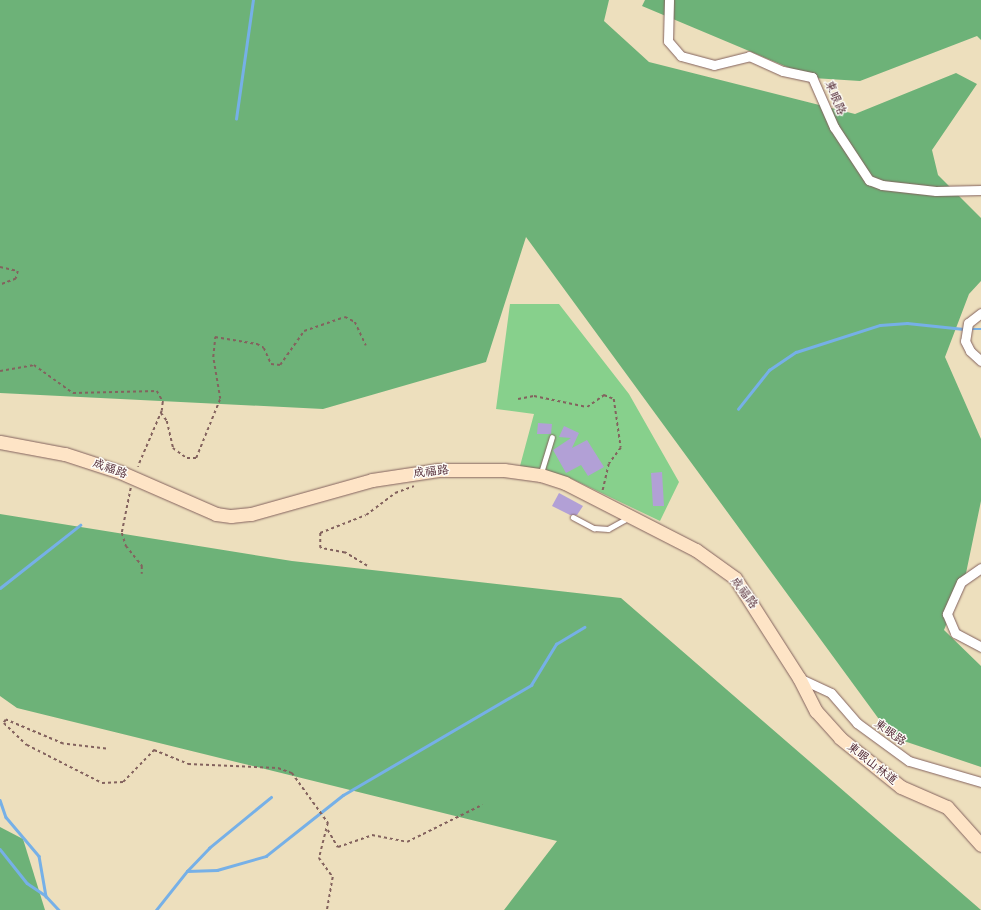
<!DOCTYPE html>
<html>
<head>
<meta charset="utf-8">
<style>
	body { margin:0 }
	#map { position:relative; width:981px; height:910px; overflow:hidden; background:#eddfbd; font-family:"Balsamiq Sans","LXGW WenKai TC",sans-serif }
	div>[style] { position:absolute }
	[style*='--x'] { left:calc(var(--x)*1px); top:calc(var(--y)*1px); width:calc(var(--w)*1px); rotate:calc(var(--a)*1deg) }
	.green>* { inset:0; background:#87d08c }
	.forest>* { inset:0; background:#6db278 }
	.stream>* { height:2.5px; margin:-1.25px; padding:0 1.25px; transform-origin:1.25px; border-radius:1.25px; background:#76b0e7 }
	.building>* { inset:0; background:#b2a0d6 }
	.path>* { height:1.5px; margin-top:-0.75px; transform-origin:0; background:repeating-linear-gradient(90deg,#83625e 0 3px,transparent 0 6px) }
	.roads { filter:drop-shadow(0 0 1px #83625e) drop-shadow(0 0 1px #83625e) }
	.lane>* { height:4.5px; margin:-2.25px; padding:0 2.25px; transform-origin:2.25px; border-radius:2.25px; background:#fff }
	.street>* { height:9px; margin:-4.5px; padding:0 4.5px; transform-origin:4.5px; border-radius:4.5px; background:#fff }
	.secondary>* { height:13px; margin:-6.5px; padding:0 6.5px; transform-origin:6.5px; border-radius:6.5px; background:#fee4c6 }
	span { translate:-50% -50%; white-space:nowrap; text-align:center; line-height:1.15; -webkit-text-stroke:3px #fdfcf7; paint-order:stroke }
	.street-label { font-size:12px; color:#4a1f2b }
</style>
</head>
<body>
<div id="map">
	<div class="green">
		<i style="clip-path:polygon(510px 304px,559px 304px,629px 394px,679px 482px,660px 521px,570px 478px,520px 466px,534px 414px,496px 409px)"></i>
	</div>
	<div class="forest">
		<i style="clip-path:polygon(0 0,609px 0,604px 21px,649px 62px,855px 114px,956px 73px,977px 84px,932px 150px,938px 175px,981px 218px,981px 281px,969px 294px,945px 357px,981px 439px,981px 501px,965px 578px,944px 630px,981px 666px,981px 767px,892px 737px,526px 237px,486px 362px,323px 409px,0 393px)"></i>
		<i style="clip-path:polygon(645px 0,981px 0,981px 40px,977px 36px,860px 81px,813px 78px,642px 6px)"></i>
		<i style="clip-path:polygon(0 514px,292px 561px,621px 598px,981px 910px,504px 910px,557px 841px,17px 708px,0 696px)"></i>
		<i style="clip-path:polygon(0 827px,23px 839px,45px 910px,0 910px)"></i>
	</div>
	<div class="stream">
		<i style="--x:236;--y:119;--w:120;--a:-81.9"></i>
		<i style="--x:969;--y:329;--w:12;--a:0"></i>
		<i style="--x:738;--y:409;--w:50;--a:-51.5"></i>
		<i style="--x:769;--y:370;--w:32;--a:-34"></i>
		<i style="--x:796;--y:352;--w:88;--a:-17.8"></i>
		<i style="--x:880;--y:325;--w:27;--a:-4"></i>
		<i style="--x:907;--y:323;--w:57;--a:6"></i>
		<i style="--x:0;--y:588;--w:102;--a:-38.2"></i>
		<i style="--x:0;--y:800;--w:18;--a:71"></i>
		<i style="--x:6;--y:817;--w:51;--a:49.8"></i>
		<i style="--x:39;--y:856;--w:41;--a:80.1"></i>
		<i style="--x:46;--y:896;--w:19;--a:47"></i>
		<i style="--x:0;--y:849;--w:43;--a:51.5"></i>
		<i style="--x:27;--y:883;--w:22;--a:34"></i>
		<i style="--x:187;--y:871;--w:32;--a:-46"></i>
		<i style="--x:209;--y:848;--w:80;--a:-39.4"></i>
		<i style="--x:156;--y:910;--w:50;--a:-51.5"></i>
		<i style="--x:187;--y:871;--w:30;--a:-2"></i>
		<i style="--x:217;--y:870;--w:51;--a:-15.9"></i>
		<i style="--x:266;--y:856;--w:98;--a:-38.4"></i>
		<i style="--x:343;--y:795;--w:218;--a:-30.3"></i>
		<i style="--x:531;--y:685;--w:48;--a:-58.6"></i>
		<i style="--x:556;--y:644;--w:33;--a:-31"></i>
	</div>
	<div class="building">
		<i style="clip-path:polygon(538px 423px,552px 424px,551px 434px,537px 434px)"></i>
		<i style="clip-path:polygon(564px 426px,579px 433px,572px 448px,587px 440px,604px 467px,588px 476px,581px 465px,566px 473px,553px 450px,571px 438px,559px 437px)"></i>
		<i style="clip-path:polygon(662px 472px,664px 506px,653px 506px,651px 473px)"></i>
		<i style="clip-path:polygon(559px 493px,583px 506px,577px 515px,570px 515px,552px 506px)"></i>
	</div>
	<div class="path">
		<i style="--x:0;--y:267;--w:18;--a:13"></i>
		<i style="--x:18;--y:271;--w:8;--a:104"></i>
		<i style="--x:16;--y:279;--w:17;--a:159"></i>
		<i style="--x:0;--y:371;--w:35;--a:-10"></i>
		<i style="--x:34;--y:365;--w:48;--a:35.7"></i>
		<i style="--x:73;--y:393;--w:84;--a:-1.4"></i>
		<i style="--x:157;--y:391;--w:13;--a:61"></i>
		<i style="--x:163;--y:402;--w:9;--a:96"></i>
		<i style="--x:162;--y:411;--w:61;--a:113.2"></i>
		<i style="--x:518;--y:399;--w:16;--a:-11"></i>
		<i style="--x:534;--y:396;--w:54;--a:11.7"></i>
		<i style="--x:587;--y:407;--w:21;--a:-35"></i>
		<i style="--x:604;--y:395;--w:11;--a:22"></i>
		<i style="--x:614;--y:399;--w:49;--a:81.9"></i>
		<i style="--x:621;--y:448;--w:20;--a:127"></i>
		<i style="--x:609;--y:464;--w:28;--a:103"></i>
		<i style="--x:161;--y:413;--w:10;--a:53"></i>
		<i style="--x:167;--y:421;--w:28;--a:77"></i>
		<i style="--x:173;--y:448;--w:17;--a:36"></i>
		<i style="--x:187;--y:458;--w:9;--a:0"></i>
		<i style="--x:196;--y:458;--w:64;--a:-67.9"></i>
		<i style="--x:220;--y:399;--w:43;--a:-99.5"></i>
		<i style="--x:213;--y:357;--w:20;--a:-84"></i>
		<i style="--x:215;--y:337;--w:43;--a:9.5"></i>
		<i style="--x:257;--y:344;--w:8;--a:30"></i>
		<i style="--x:264;--y:348;--w:17;--a:66"></i>
		<i style="--x:271;--y:364;--w:9;--a:6"></i>
		<i style="--x:280;--y:365;--w:42;--a:-54.8"></i>
		<i style="--x:304;--y:331;--w:43;--a:-18.9"></i>
		<i style="--x:345;--y:317;--w:11;--a:27"></i>
		<i style="--x:355;--y:322;--w:26;--a:65"></i>
		<i style="--x:131;--y:488;--w:46;--a:101.3"></i>
		<i style="--x:122;--y:533;--w:14;--a:73"></i>
		<i style="--x:126;--y:546;--w:26;--a:51"></i>
		<i style="--x:142;--y:566;--w:8;--a:90"></i>
		<i style="--x:367;--y:566;--w:26;--a:-149"></i>
		<i style="--x:345;--y:553;--w:25;--a:-169"></i>
		<i style="--x:320;--y:548;--w:15;--a:-90"></i>
		<i style="--x:320;--y:533;--w:49;--a:-21.4"></i>
		<i style="--x:366;--y:515;--w:36;--a:-37"></i>
		<i style="--x:395;--y:493;--w:20;--a:-20"></i>
		<i style="--x:106;--y:749;--w:43;--a:-173.4"></i>
		<i style="--x:63;--y:744;--w:62;--a:-157.2"></i>
		<i style="--x:6;--y:720;--w:4;--a:124"></i>
		<i style="--x:4;--y:723;--w:32;--a:44"></i>
		<i style="--x:27;--y:745;--w:84;--a:26.9"></i>
		<i style="--x:102;--y:783;--w:21;--a:-3"></i>
		<i style="--x:123;--y:782;--w:45;--a:-45.9"></i>
		<i style="--x:154;--y:750;--w:37;--a:22"></i>
		<i style="--x:188;--y:764;--w:90;--a:2.5"></i>
		<i style="--x:278;--y:768;--w:15;--a:20"></i>
		<i style="--x:292;--y:773;--w:62;--a:54.2"></i>
		<i style="--x:328;--y:823;--w:36;--a:104"></i>
		<i style="--x:319;--y:858;--w:24;--a:54"></i>
		<i style="--x:333;--y:877;--w:34;--a:100"></i>
		<i style="--x:328;--y:830;--w:20;--a:60"></i>
		<i style="--x:338;--y:847;--w:36;--a:-19"></i>
		<i style="--x:372;--y:835;--w:36;--a:11"></i>
		<i style="--x:407;--y:842;--w:84;--a:-26.3"></i>
	</div>
	<div class="roads">
		<div class="lane">
			<i style="--x:541;--y:473;--w:37;--a:-73"></i>
			<i style="--x:573;--y:517;--w:24;--a:28"></i>
			<i style="--x:594;--y:528;--w:14;--a:4"></i>
			<i style="--x:608;--y:529;--w:25;--a:-29"></i>
		</div>
		<div class="street">
			<i style="--x:669;--y:0;--w:41;--a:91.4"></i>
			<i style="--x:668;--y:41;--w:20;--a:49"></i>
			<i style="--x:681;--y:56;--w:34;--a:15"></i>
			<i style="--x:714;--y:65;--w:36;--a:-14"></i>
			<i style="--x:749;--y:56;--w:37;--a:24"></i>
			<i style="--x:783;--y:71;--w:30;--a:12"></i>
			<i style="--x:812;--y:77;--w:55;--a:66.3"></i>
			<i style="--x:834;--y:127;--w:64;--a:56.6"></i>
			<i style="--x:869;--y:180;--w:14;--a:21"></i>
			<i style="--x:882;--y:185;--w:54;--a:6.3"></i>
			<i style="--x:936;--y:191;--w:45;--a:-1.3"></i>
			<i style="--x:981;--y:313;--w:16;--a:142"></i>
			<i style="--x:968;--y:323;--w:18;--a:99"></i>
			<i style="--x:965;--y:341;--w:11;--a:63"></i>
			<i style="--x:970;--y:351;--w:15;--a:42"></i>
			<i style="--x:981;--y:568;--w:24;--a:145"></i>
			<i style="--x:961;--y:582;--w:35;--a:114"></i>
			<i style="--x:947;--y:614;--w:21;--a:67"></i>
			<i style="--x:955;--y:633;--w:30;--a:28"></i>
			<i style="--x:799;--y:678;--w:35;--a:25"></i>
			<i style="--x:831;--y:693;--w:40;--a:49"></i>
			<i style="--x:857;--y:723;--w:64;--a:36.2"></i>
			<i style="--x:909;--y:761;--w:75;--a:16.3"></i>
		</div>
		<div class="secondary">
			<i style="--x:0;--y:442;--w:66;--a:10.5"></i>
			<i style="--x:65;--y:454;--w:58;--a:18.1"></i>
			<i style="--x:120;--y:472;--w:105;--a:23.6"></i>
			<i style="--x:216;--y:514;--w:15;--a:8"></i>
			<i style="--x:231;--y:516;--w:20;--a:-6"></i>
			<i style="--x:251;--y:514;--w:126;--a:-15.7"></i>
			<i style="--x:372;--y:480;--w:67;--a:-8.6"></i>
			<i style="--x:438;--y:470;--w:66;--a:0"></i>
			<i style="--x:504;--y:470;--w:37;--a:8"></i>
			<i style="--x:541;--y:475;--w:25;--a:18"></i>
			<i style="--x:565;--y:483;--w:147;--a:27.1"></i>
			<i style="--x:696;--y:550;--w:48;--a:35.7"></i>
			<i style="--x:735;--y:578;--w:119;--a:57.4"></i>
			<i style="--x:799;--y:678;--w:37;--a:63"></i>
			<i style="--x:816;--y:711;--w:36;--a:48"></i>
			<i style="--x:840;--y:738;--w:78;--a:38.8"></i>
			<i style="--x:901;--y:787;--w:50;--a:23.5"></i>
			<i style="--x:947;--y:807;--w:51;--a:48.2"></i>
		</div>
	</div>
	<div class="street-label">
		<span style="left:835px;top:98px;rotate:67deg">東眼路</span>
		<span style="left:110px;top:469px;rotate:20deg">成福路</span>
		<span style="left:431px;top:472px;rotate:-6deg">成福路</span>
		<span style="left:744px;top:593px;rotate:53deg">成福路</span>
		<span style="left:890px;top:733px;rotate:36deg">東眼路</span>
		<span style="left:872px;top:764px;rotate:38deg">東眼山林道</span>
	</div>
</div>
</body>
</html>
